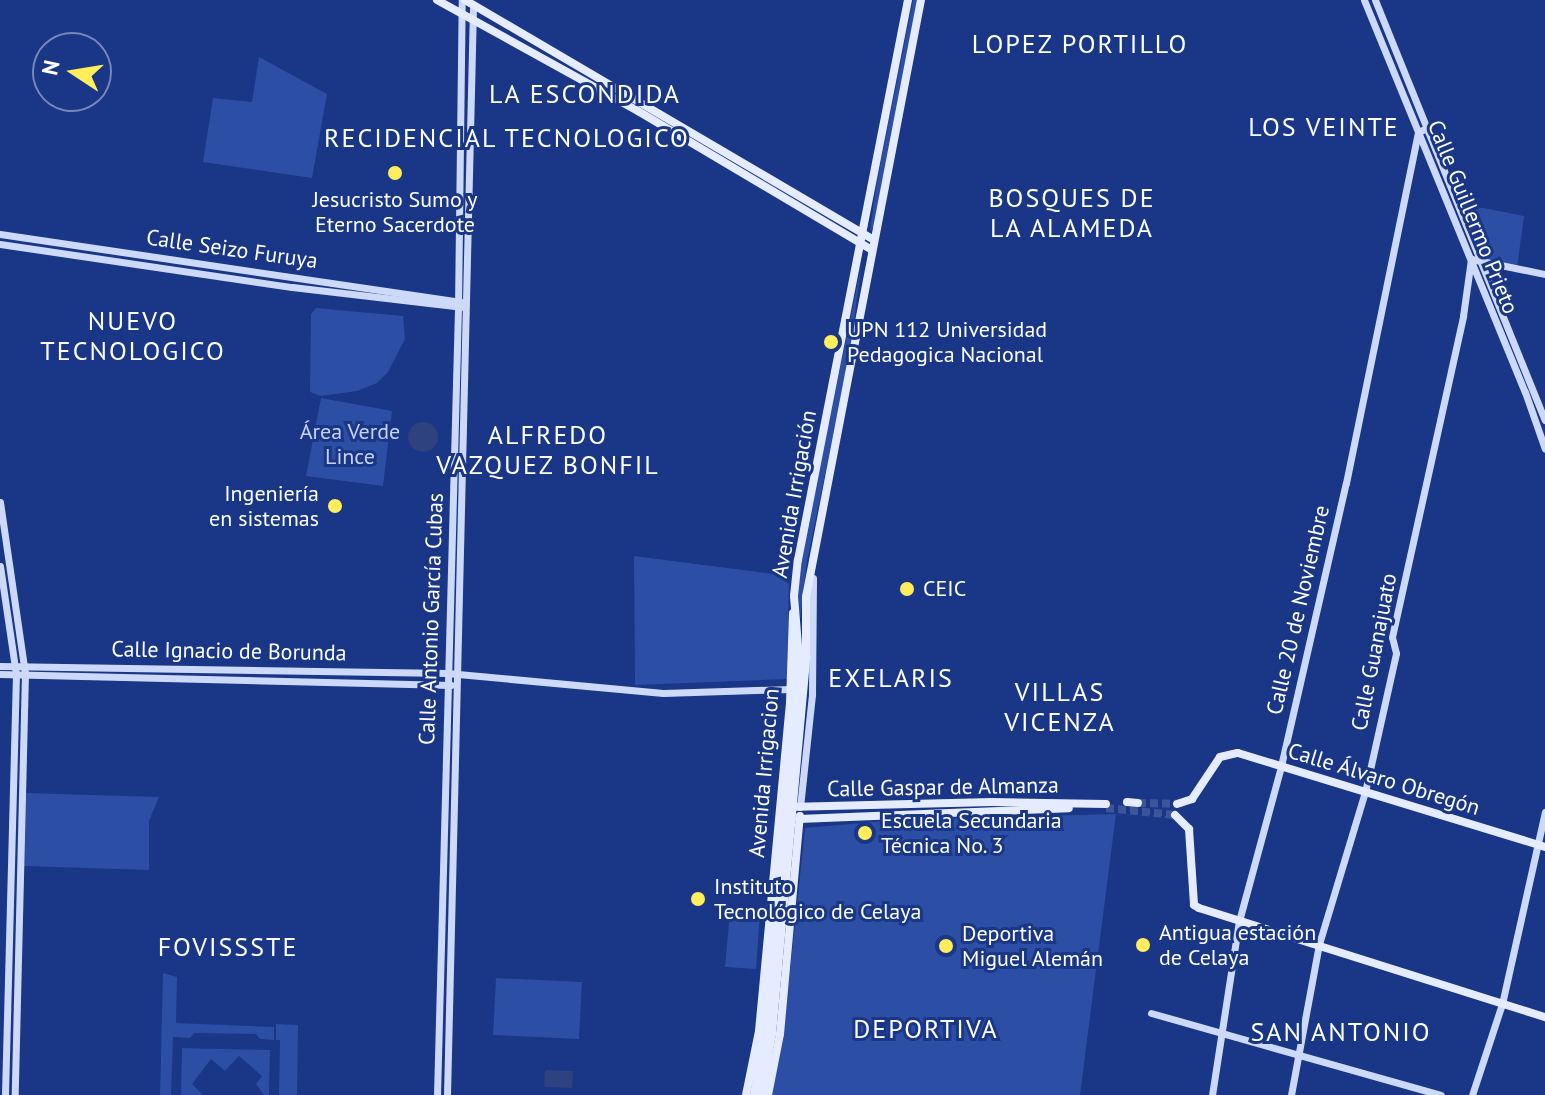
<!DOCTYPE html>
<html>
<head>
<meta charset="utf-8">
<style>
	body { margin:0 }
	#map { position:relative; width:1545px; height:1095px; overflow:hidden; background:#193687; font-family:"PT Sans",sans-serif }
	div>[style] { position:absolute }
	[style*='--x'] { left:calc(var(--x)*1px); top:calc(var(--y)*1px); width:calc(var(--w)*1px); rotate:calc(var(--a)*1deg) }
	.green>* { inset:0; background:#2c4ea5 }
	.water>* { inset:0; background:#2d427f }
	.round { border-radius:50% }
	.primary-tunnel>* { height:8px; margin-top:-4px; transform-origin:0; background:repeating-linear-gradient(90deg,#3c5499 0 8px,transparent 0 12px) }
	.secondary>* { height:7px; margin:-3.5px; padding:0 3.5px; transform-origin:3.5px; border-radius:3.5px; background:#cdd9f9 }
	.primary>* { height:8px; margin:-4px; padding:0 4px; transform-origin:4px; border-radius:4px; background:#e6ecff }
	.primary-bridge>* { height:8px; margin:-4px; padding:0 4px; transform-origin:4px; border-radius:4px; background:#e6ecff }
	.dots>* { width:22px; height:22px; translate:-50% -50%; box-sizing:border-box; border:4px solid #193687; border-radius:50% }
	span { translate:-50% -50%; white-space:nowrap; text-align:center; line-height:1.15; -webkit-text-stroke:6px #193687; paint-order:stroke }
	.poi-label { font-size:22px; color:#fff }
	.left { translate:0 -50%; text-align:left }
	.right { translate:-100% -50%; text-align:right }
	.street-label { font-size:22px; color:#fff }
	.park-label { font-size:22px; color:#c6d4f9 }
	.quarter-label { font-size:26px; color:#fff; letter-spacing:2px }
	.north { position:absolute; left:32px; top:32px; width:80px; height:80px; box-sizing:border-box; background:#193687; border:2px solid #7586b7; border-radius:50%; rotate:282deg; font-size:22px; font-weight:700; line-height:32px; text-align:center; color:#fff }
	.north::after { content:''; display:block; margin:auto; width:28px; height:36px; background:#ffed5c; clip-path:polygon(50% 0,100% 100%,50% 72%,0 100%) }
</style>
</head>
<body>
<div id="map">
	<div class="green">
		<i style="clip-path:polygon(913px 0,919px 0,874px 226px,870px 231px,877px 181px)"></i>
		<i style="clip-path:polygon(259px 57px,327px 94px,312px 178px,203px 162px,213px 98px,252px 102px)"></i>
		<i style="clip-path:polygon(1458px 203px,1524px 216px,1517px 268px,1484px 261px)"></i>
		<i style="clip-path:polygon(862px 262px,849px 358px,807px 561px,800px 620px,798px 585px,809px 518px)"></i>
		<i style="clip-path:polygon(316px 308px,403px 316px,405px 339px,388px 372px,377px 383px,357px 391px,321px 396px,310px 392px,311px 314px)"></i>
		<i style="clip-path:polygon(321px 398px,392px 411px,383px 486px,306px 476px)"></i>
		<i style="clip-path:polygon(634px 556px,789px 576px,787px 679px,635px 685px)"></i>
		<i style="clip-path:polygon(25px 793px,159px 797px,149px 821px,149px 870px,24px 866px)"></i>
		<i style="clip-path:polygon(1116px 814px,1080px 1095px,771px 1095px,785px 1020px,805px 828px,897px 820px)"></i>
		<i style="clip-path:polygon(730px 912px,760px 914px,756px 969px,725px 967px)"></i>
		<i style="clip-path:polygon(163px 973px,177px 977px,176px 1023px,274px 1027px,274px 1040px,260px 1039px,256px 1034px,194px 1033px,190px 1038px,173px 1037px,171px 1095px,160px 1095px)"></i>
		<i style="clip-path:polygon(496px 978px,582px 982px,579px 1039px,493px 1035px)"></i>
		<i style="clip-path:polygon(276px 1024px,298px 1025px,297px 1095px,279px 1095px,280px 1040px,276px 1040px)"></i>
		<i style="clip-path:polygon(182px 1048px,270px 1050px,269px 1095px,264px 1095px,256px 1084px,262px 1076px,239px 1056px,225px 1071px,211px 1059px,192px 1084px,203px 1095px,181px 1095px)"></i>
	</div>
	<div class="water">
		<i class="round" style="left:408px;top:422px;width:30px;height:30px"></i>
		<i style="clip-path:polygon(545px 1070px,573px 1071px,572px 1088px,544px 1087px)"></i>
	</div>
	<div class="primary-tunnel">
		<i style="--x:1138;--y:803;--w:39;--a:1"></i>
		<i style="--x:1106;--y:808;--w:69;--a:5.8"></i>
	</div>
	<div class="secondary">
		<i style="--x:1364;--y:0;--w:424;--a:67.7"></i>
		<i style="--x:1525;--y:392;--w:60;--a:70.7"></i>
		<i style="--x:1375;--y:0;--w:453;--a:68"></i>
		<i style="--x:0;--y:234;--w:466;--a:8.4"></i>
		<i style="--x:0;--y:244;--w:295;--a:8.4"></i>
		<i style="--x:292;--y:287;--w:170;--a:6.7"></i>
		<i style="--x:0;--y:502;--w:173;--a:81.7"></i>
		<i style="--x:25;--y:673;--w:422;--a:91.4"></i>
		<i style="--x:0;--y:566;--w:109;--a:81.6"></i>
		<i style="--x:16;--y:674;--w:421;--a:91.5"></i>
		<i style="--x:0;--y:666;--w:447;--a:0.9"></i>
		<i style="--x:447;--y:673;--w:217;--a:5.3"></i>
		<i style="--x:663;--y:693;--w:128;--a:-1.8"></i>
		<i style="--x:0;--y:674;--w:451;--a:1.4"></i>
		<i style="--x:800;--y:807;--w:114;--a:-83.9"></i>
		<i style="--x:812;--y:694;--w:116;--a:-89.5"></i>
		<i style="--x:1151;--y:1013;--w:301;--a:15.8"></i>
		<i style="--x:437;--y:1095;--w:788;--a:-88.47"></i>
		<i style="--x:458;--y:307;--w:307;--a:-89.3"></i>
		<i style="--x:447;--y:1095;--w:1090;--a:-88.63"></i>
		<i style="--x:1212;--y:1095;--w:176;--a:-81.2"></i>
		<i style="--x:1239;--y:921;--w:161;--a:-74.8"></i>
		<i style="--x:1281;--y:766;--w:290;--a:-77.1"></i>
		<i style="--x:1346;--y:483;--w:358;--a:-78.4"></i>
		<i style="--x:1418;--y:132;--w:10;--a:-24"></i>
		<i style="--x:1291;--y:1095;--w:154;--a:-79.5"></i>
		<i style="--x:1319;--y:944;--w:159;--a:-73.2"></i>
		<i style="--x:1365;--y:792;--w:142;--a:-77.4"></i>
		<i style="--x:1396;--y:653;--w:16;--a:-104"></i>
		<i style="--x:1392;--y:637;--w:329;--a:-77.5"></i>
		<i style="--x:1463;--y:316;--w:58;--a:-82"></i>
		<i style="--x:1471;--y:259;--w:76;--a:11.5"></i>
		<i style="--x:1472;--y:1095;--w:96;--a:-71.8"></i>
		<i style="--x:1502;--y:1004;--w:197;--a:-77.4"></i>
	</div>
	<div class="primary">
		<i style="--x:437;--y:0;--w:230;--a:28.9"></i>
		<i style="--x:638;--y:111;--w:272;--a:30.7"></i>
		<i style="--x:465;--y:0;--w:474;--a:30.4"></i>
		<i style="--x:806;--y:657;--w:60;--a:-90"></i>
		<i style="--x:806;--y:597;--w:608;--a:-79.1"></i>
		<i style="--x:799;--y:658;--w:62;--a:-94.6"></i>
		<i style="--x:794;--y:596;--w:36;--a:-84"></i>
		<i style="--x:798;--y:560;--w:571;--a:-78.89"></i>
		<i style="--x:1127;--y:802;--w:11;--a:5"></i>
		<i style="--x:1177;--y:804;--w:16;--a:-18"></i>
		<i style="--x:1192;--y:799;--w:50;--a:-56.3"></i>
		<i style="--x:1220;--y:757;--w:18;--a:-13"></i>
		<i style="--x:1238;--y:753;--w:321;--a:17"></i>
		<i style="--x:788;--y:807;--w:204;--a:-1.4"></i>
		<i style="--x:992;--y:802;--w:114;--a:1"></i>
		<i style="--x:1175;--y:815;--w:20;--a:45"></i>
		<i style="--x:1189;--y:829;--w:76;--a:86.2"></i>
		<i style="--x:1194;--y:905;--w:6;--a:31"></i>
		<i style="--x:1199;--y:908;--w:363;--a:17.5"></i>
		<i style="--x:799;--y:819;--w:270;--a:-2.3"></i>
		<i style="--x:746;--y:1095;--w:65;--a:-78.5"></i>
		<i style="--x:759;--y:1031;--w:329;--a:-84.6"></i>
		<i style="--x:790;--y:703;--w:90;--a:-88.1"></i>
		<i style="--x:768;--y:1095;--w:62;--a:-78.9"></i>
		<i style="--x:780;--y:1034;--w:219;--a:-84.8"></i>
	</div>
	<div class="primary-bridge">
		<i style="--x:754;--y:1095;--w:64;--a:-80.1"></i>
		<i style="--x:765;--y:1032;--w:376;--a:-84.8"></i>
		<i style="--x:761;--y:1095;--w:62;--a:-79.8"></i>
		<i style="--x:772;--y:1034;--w:379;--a:-84.8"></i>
	</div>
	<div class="dots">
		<i style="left:395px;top:173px;background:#ffed5c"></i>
		<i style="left:831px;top:342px;background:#ffed5c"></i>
		<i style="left:335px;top:506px;background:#ffed5c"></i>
		<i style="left:907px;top:589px;background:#ffed5c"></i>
		<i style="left:865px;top:833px;background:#ffed5c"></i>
		<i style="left:698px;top:899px;background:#ffed5c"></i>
		<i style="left:1143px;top:945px;background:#ffed5c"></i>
		<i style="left:946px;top:946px;background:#ffed5c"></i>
	</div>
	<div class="poi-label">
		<span style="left:395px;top:212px">Jesucristo Sumo y<br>Eterno Sacerdote</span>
		<span class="left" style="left:847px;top:342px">UPN 112 Universidad<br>Pedagogica Nacional</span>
		<span class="right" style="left:319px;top:506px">Ingeniería<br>en sistemas</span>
		<span class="left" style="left:923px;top:589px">CEIC</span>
		<span class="left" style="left:881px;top:833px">Escuela Secundaria<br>Técnica No. 3</span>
		<span class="left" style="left:714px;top:899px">Instituto<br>Tecnológico de Celaya</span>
		<span class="left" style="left:1159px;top:945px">Antigua estación<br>de Celaya</span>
		<span class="left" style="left:962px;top:946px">Deportiva<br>Miguel Alemán</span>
	</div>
	<div class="street-label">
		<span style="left:1473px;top:217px;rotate:68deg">Calle Guillermo Prieto</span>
		<span style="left:232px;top:249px;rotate:8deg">Calle Seizo Furuya</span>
		<span style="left:794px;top:494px;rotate:-80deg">Avenida Irrigación</span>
		<span style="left:1298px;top:610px;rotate:-77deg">Calle 20 de Noviembre</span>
		<span style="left:431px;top:619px;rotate:-88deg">Calle Antonio García Cubas</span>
		<span style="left:229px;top:651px;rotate:1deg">Calle Ignacio de Borunda</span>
		<span style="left:1374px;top:652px;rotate:-79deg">Calle Guanajuato</span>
		<span style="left:764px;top:773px;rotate:-85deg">Avenida Irrigacion</span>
		<span style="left:1384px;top:779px;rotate:17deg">Calle Álvaro Obregón</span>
		<span style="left:943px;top:787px;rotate:-1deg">Calle Gaspar de Almanza</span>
	</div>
	<div class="park-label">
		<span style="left:350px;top:444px">Área Verde<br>Lince</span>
	</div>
	<div class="quarter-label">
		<span style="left:1080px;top:44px">LOPEZ PORTILLO</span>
		<span style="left:585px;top:94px">LA ESCONDIDA</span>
		<span style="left:1324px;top:127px">LOS VEINTE</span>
		<span style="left:507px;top:138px">RECIDENCIAL TECNOLOGICO</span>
		<span style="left:1072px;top:213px">BOSQUES DE<br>LA ALAMEDA</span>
		<span style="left:133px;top:336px">NUEVO<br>TECNOLOGICO</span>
		<span style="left:548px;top:450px">ALFREDO<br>VAZQUEZ BONFIL</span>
		<span style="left:891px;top:678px">EXELARIS</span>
		<span style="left:1060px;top:707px">VILLAS<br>VICENZA</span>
		<span style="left:228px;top:947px">FOVISSSTE</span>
		<span style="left:926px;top:1029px">DEPORTIVA</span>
		<span style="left:1341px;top:1032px">SAN ANTONIO</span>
	</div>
	<div class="north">N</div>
</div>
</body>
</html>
